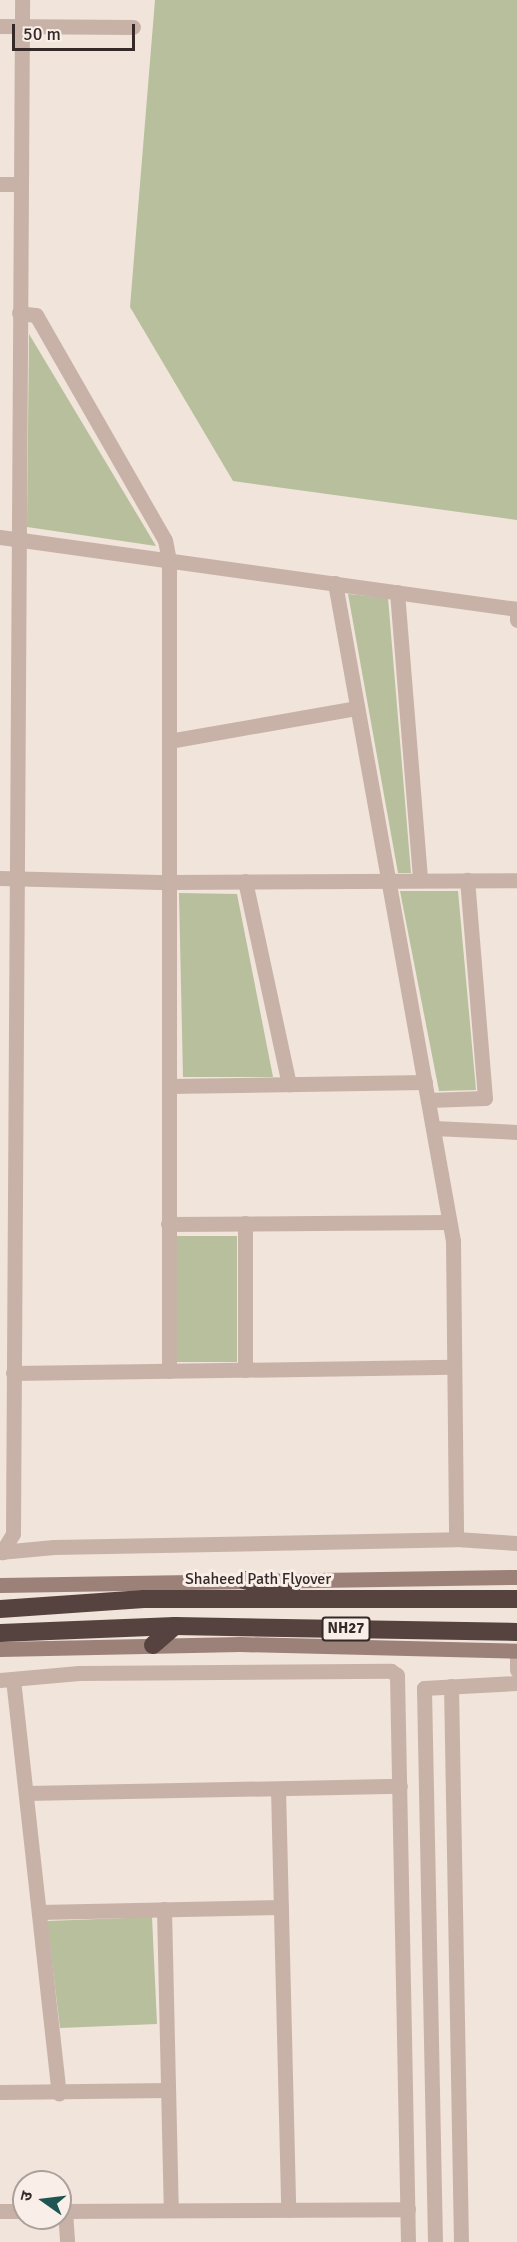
<!DOCTYPE html>
<html>
<head>
<meta charset="utf-8">
<style>
	body { margin:0 }
	#map { position:relative; width:517px; height:2242px; overflow:hidden; background:#f1e4db; font-family:Signika,"Noto Sans Devanagari",sans-serif }
	div>[style] { position:absolute }
	[style*='--x'] { left:calc(var(--x)*1px); top:calc(var(--y)*1px); width:calc(var(--w)*1px); rotate:calc(var(--a)*1deg) }
	.green>* { inset:0; background:#b8bf9c }
	.street>* { height:15px; margin:-7.5px; padding:0 7.5px; transform-origin:7.5px; border-radius:7.5px; background:#c8b2a8 }
	.secondary>* { height:15px; margin:-7.5px; padding:0 7.5px; transform-origin:7.5px; border-radius:7.5px; background:#9c8179 }
	.highway>* { height:18px; margin:-9px; padding:0 9px; transform-origin:9px; border-radius:9px; background:#56433f }
	span { translate:-50% -50%; white-space:nowrap; text-align:center; line-height:1.15; -webkit-text-stroke:6px #f9efe8; paint-order:stroke }
	.shield-label span { padding:2px 4px; background:#f9efe8; border:2px solid; border-radius:4px; -webkit-text-stroke-width:0 }
	.shield-label { font-size:15px; color:#352a28; font-weight:700 }
	.street-label { font-size:16px; color:#352a28 }
	.north { position:absolute; left:12px; top:2170px; width:60px; height:60px; box-sizing:border-box; background:#f9efe8; border:2px solid #aba09b; border-radius:50%; rotate:284deg; font-size:16px; font-weight:700; line-height:24px; text-align:center; color:#352a28 }
	.north::after { content:''; display:block; margin:auto; width:21px; height:27px; background:#1f5552; clip-path:polygon(50% 0,100% 100%,50% 72%,0 100%) }
	.scale { position:absolute; left:12px; top:24px; width:123px; height:27px; box-sizing:border-box; border:3px solid #352a28; border-top:0; padding-left:8px; font-size:18px; line-height:21px; white-space:nowrap; color:#352a28; -webkit-text-stroke:4px #f9efe8; paint-order:stroke }
</style>
</head>
<body>
<div id="map">
	<div class="green">
		<i style="clip-path:polygon(155px 0,517px 0,517px 520px,233px 481px,130px 307px)"></i>
		<i style="clip-path:polygon(29px 334px,156px 546px,27px 527px)"></i>
		<i style="clip-path:polygon(348px 594px,388px 598px,411px 873px,398px 873px)"></i>
		<i style="clip-path:polygon(400px 891px,458px 891px,476px 1090px,439px 1091px)"></i>
		<i style="clip-path:polygon(179px 893px,237px 894px,273px 1077px,183px 1077px)"></i>
		<i style="clip-path:polygon(177px 1236px,237px 1236px,237px 1362px,177px 1362px)"></i>
		<i style="clip-path:polygon(152px 1917px,157px 2024px,60px 2028px,47px 1921px)"></i>
	</div>
	<div class="street">
		<i style="--x:0;--y:26;--w:133;--a:0.4"></i>
		<i style="--x:0;--y:184;--w:20;--a:0"></i>
		<i style="--x:19;--y:313;--w:17;--a:7"></i>
		<i style="--x:36;--y:315;--w:259;--a:60.2"></i>
		<i style="--x:165;--y:540;--w:20;--a:79"></i>
		<i style="--x:169;--y:560;--w:811;--a:90"></i>
		<i style="--x:0;--y:537;--w:522;--a:7.93"></i>
		<i style="--x:517;--y:609;--w:11;--a:90"></i>
		<i style="--x:335;--y:583;--w:668;--a:79.83"></i>
		<i style="--x:453;--y:1241;--w:298;--a:89.4"></i>
		<i style="--x:397;--y:592;--w:289;--a:85.4"></i>
		<i style="--x:169;--y:741;--w:191;--a:-10"></i>
		<i style="--x:0;--y:878;--w:169;--a:1.4"></i>
		<i style="--x:169;--y:882;--w:348;--a:-0.3"></i>
		<i style="--x:245;--y:881;--w:208;--a:77.8"></i>
		<i style="--x:169;--y:1086;--w:256;--a:-0.9"></i>
		<i style="--x:428;--y:1100;--w:57;--a:-2"></i>
		<i style="--x:485;--y:1098;--w:219;--a:-94.7"></i>
		<i style="--x:433;--y:1128;--w:84;--a:2.7"></i>
		<i style="--x:168;--y:1224;--w:281;--a:-0.4"></i>
		<i style="--x:245;--y:1370;--w:147;--a:-90"></i>
		<i style="--x:13;--y:1373;--w:441;--a:-0.8"></i>
		<i style="--x:0;--y:1549;--w:4;--a:56"></i>
		<i style="--x:2;--y:1552;--w:21;--a:-59"></i>
		<i style="--x:13;--y:1534;--w:1534;--a:-89.66"></i>
		<i style="--x:0;--y:1552;--w:54;--a:-5.3"></i>
		<i style="--x:54;--y:1547;--w:402;--a:-1.1"></i>
		<i style="--x:456;--y:1539;--w:61;--a:3.8"></i>
		<i style="--x:517;--y:1652;--w:18;--a:90"></i>
		<i style="--x:13;--y:1679;--w:417;--a:83.7"></i>
		<i style="--x:0;--y:1680;--w:79;--a:-5.1"></i>
		<i style="--x:79;--y:1673;--w:312;--a:-0.4"></i>
		<i style="--x:391;--y:1671;--w:7;--a:34"></i>
		<i style="--x:397;--y:1675;--w:567;--a:88.89"></i>
		<i style="--x:451;--y:1686;--w:556;--a:88.97"></i>
		<i style="--x:278;--y:1789;--w:421;--a:88.6"></i>
		<i style="--x:26;--y:1793;--w:374;--a:-1.1"></i>
		<i style="--x:164;--y:1909;--w:301;--a:88.7"></i>
		<i style="--x:39;--y:1912;--w:242;--a:-1.2"></i>
		<i style="--x:0;--y:2092;--w:168;--a:-0.7"></i>
		<i style="--x:0;--y:2211;--w:24;--a:0"></i>
		<i style="--x:60;--y:2211;--w:348;--a:-0.3"></i>
		<i style="--x:65;--y:2211;--w:31;--a:86"></i>
		<i style="--x:435;--y:2242;--w:554;--a:-91.14"></i>
		<i style="--x:424;--y:1688;--w:93;--a:-3.1"></i>
	</div>
	<div class="secondary">
		<i style="--x:0;--y:1585;--w:517;--a:-0.89"></i>
		<i style="--x:0;--y:1649;--w:240;--a:-1.2"></i>
		<i style="--x:240;--y:1644;--w:277;--a:1.4"></i>
	</div>
	<div class="highway">
		<i style="--x:244;--y:1580;--w:49;--a:14.3"></i>
		<i style="--x:0;--y:1609;--w:144;--a:-4"></i>
		<i style="--x:144;--y:1599;--w:373;--a:0"></i>
		<i style="--x:0;--y:1633;--w:175;--a:-2.3"></i>
		<i style="--x:175;--y:1626;--w:342;--a:1"></i>
		<i style="--x:153;--y:1645;--w:29;--a:-41"></i>
	</div>
	<div class="shield-label">
		<span style="left:346px;top:1629px">NH27</span>
	</div>
	<div class="street-label">
		<span style="left:258px;top:1579px">Shaheed Path Flyover</span>
	</div>
	<div class="north">उ</div>
	<div class="scale">50 m</div>
</div>
</body>
</html>
